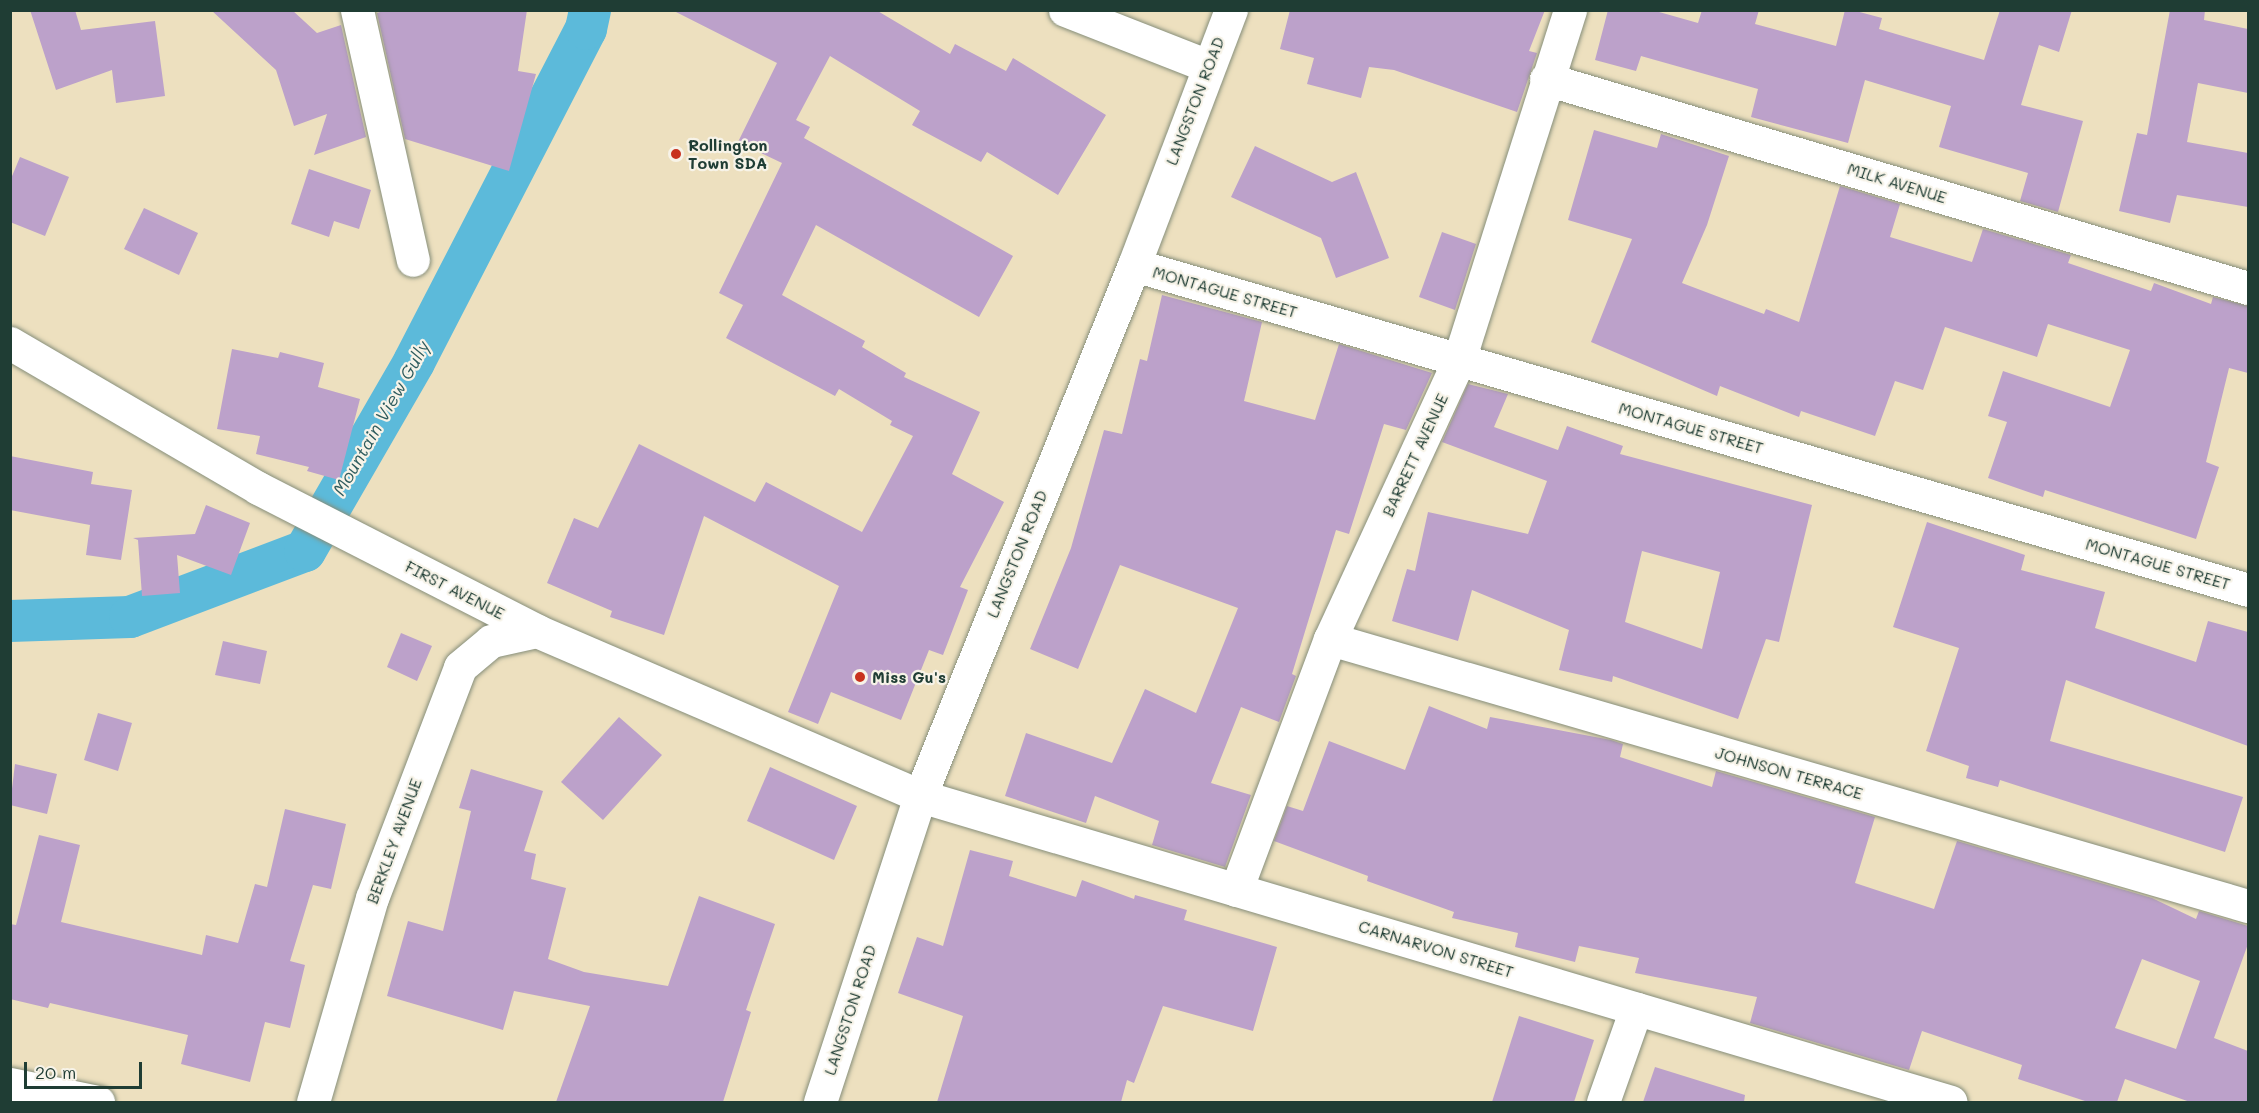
<!DOCTYPE html>
<html>
<head>
<meta charset="utf-8">
<style>
	body { margin:0 }
	#map { position:relative; width:2259px; height:1113px; overflow:hidden; background:#ede0bf; font-family:Mali,sans-serif }
	div>[style] { position:absolute }
	[style*='--x'] { left:calc(var(--x)*1px); top:calc(var(--y)*1px); width:calc(var(--w)*1px); rotate:calc(var(--a)*1deg) }
	.canal>* { height:42px; margin:-21px; padding:0 21px; transform-origin:21px; border-radius:21px; background:#5cbada }
	.building>* { inset:0; background:#bca1ca }
	.roads { filter:drop-shadow(0 0 2px #868e7a) drop-shadow(0 0 2px #868e7a) }
	.minor>* { height:33px; margin:-16.5px; padding:0 16.5px; transform-origin:16.5px; border-radius:16.5px; background:#fff }
	.tertiary>* { height:33px; margin:-16.5px; padding:0 16.5px; transform-origin:16.5px; border-radius:16.5px; background:#fff }
	.dots>* { width:16px; height:16px; translate:-50% -50%; box-sizing:border-box; border:3px solid #f7f3e8; border-radius:50% }
	span { translate:-50% -50%; white-space:nowrap; text-align:center; line-height:1.15; -webkit-text-stroke:4.5px #f7f3e8; paint-order:stroke }
	.street-label { font-size:16px; color:#1f3d34 }
	.poi-label { font-size:16px; color:#1f3d34; font-weight:700 }
	.left { translate:0 -50%; text-align:left }
	.water-label { font-size:18px; color:#2e5c5e; font-style:italic }
	.frame { position:absolute; inset:0; border:12px solid #1f3d34; pointer-events:none }
	.scale { position:absolute; left:24px; top:1062px; width:118px; height:27px; box-sizing:border-box; border:3px solid #1f3d34; border-top:0; padding-left:8px; font-size:18px; line-height:21px; white-space:nowrap; color:#1f3d34; -webkit-text-stroke:4px #f7f3e8; paint-order:stroke }
</style>
</head>
<body>
<div id="map">
	<div class="canal">
		<i style="--x:10;--y:621;--w:120;--a:-1.9"></i>
		<i style="--x:130;--y:617;--w:187;--a:-20.7"></i>
		<i style="--x:305;--y:551;--w:218;--a:-60"></i>
		<i style="--x:414;--y:362;--w:375;--a:-62.7"></i>
		<i style="--x:586;--y:29;--w:19;--a:-78"></i>
	</div>
	<div class="building">
		<i style="clip-path:polygon(30px 10px,75px 10px,81px 30px,155px 21px,165px 96px,116px 103px,112px 70px,56px 90px)"></i>
		<i style="clip-path:polygon(211px 10px,292px 10px,317px 33px,341px 25px,366px 137px,314px 155px,327px 114px,294px 126px,276px 70px)"></i>
		<i style="clip-path:polygon(386px 10px,527px 10px,518px 71px,536px 74px,509px 171px,405px 139px,377px 13px)"></i>
		<i style="clip-path:polygon(672px 10px,876px 10px,950px 54px,955px 44px,1006px 71px,1013px 58px,1106px 115px,1058px 195px,987px 152px,981px 162px,912px 125px,920px 111px,830px 56px,796px 120px,810px 127px,804px 138px,1013px 256px,979px 317px,816px 225px,782px 295px,865px 341px,862px 347px,906px 373px,904px 377px,980px 412px,952px 474px,1004px 502px,960px 587px,968px 590px,943px 655px,929px 650px,901px 720px,831px 692px,818px 724px,788px 712px,839px 586px,704px 516px,664px 635px,610px 617px,612px 611px,547px 583px,574px 518px,598px 528px,639px 444px,755px 502px,766px 482px,862px 532px,913px 436px,890px 425px,892px 421px,839px 389px,835px 396px,726px 338px,743px 305px,719px 293px,782px 163px,738px 142px,777px 63px)"></i>
		<i style="clip-path:polygon(1290px 10px,1545px 10px,1529px 51px,1537px 53px,1517px 112px,1394px 70px,1369px 67px,1361px 98px,1307px 84px,1314px 58px,1280px 49px)"></i>
		<i style="clip-path:polygon(1608px 10px,1652px 10px,1698px 23px,1702px 10px,1759px 10px,1755px 24px,1836px 46px,1845px 10px,1852px 10px,1882px 18px,1879px 29px,1984px 60px,2000px 10px,2072px 10px,2059px 52px,2039px 45px,2021px 105px,2083px 121px,2058px 212px,2020px 201px,2028px 173px,1939px 147px,1951px 106px,1865px 80px,1848px 143px,1751px 117px,1758px 89px,1641px 56px,1636px 71px,1595px 60px)"></i>
		<i style="clip-path:polygon(2170px 10px,2205px 10px,2204px 20px,2248px 29px,2248px 93px,2198px 83px,2187px 142px,2248px 153px,2248px 207px,2177px 195px,2170px 223px,2119px 211px,2137px 133px,2147px 135px)"></i>
		<i style="clip-path:polygon(1594px 130px,1657px 148px,1661px 134px,1729px 156px,1707px 225px,1682px 283px,1764px 314px,1766px 309px,1799px 322px,1840px 186px,1900px 204px,1890px 237px,1972px 262px,1983px 229px,2071px 255px,2068px 263px,2151px 291px,2154px 283px,2211px 304px,2213px 297px,2248px 306px,2248px 373px,2229px 368px,2206px 462px,2219px 467px,2196px 539px,2045px 490px,2043px 497px,1988px 478px,2007px 422px,1988px 416px,2003px 371px,2110px 407px,2130px 350px,2048px 324px,2037px 357px,1945px 327px,1923px 390px,1895px 381px,1875px 436px,1801px 411px,1799px 417px,1720px 386px,1717px 396px,1591px 342px,1632px 239px,1568px 220px)"></i>
		<i style="clip-path:polygon(1255px 146px,1332px 182px,1356px 172px,1389px 258px,1336px 278px,1321px 238px,1231px 197px)"></i>
		<i style="clip-path:polygon(20px 157px,69px 177px,45px 236px,10px 222px,10px 181px)"></i>
		<i style="clip-path:polygon(309px 169px,371px 190px,359px 229px,334px 221px,329px 237px,291px 224px)"></i>
		<i style="clip-path:polygon(144px 208px,198px 233px,179px 275px,124px 249px)"></i>
		<i style="clip-path:polygon(1442px 232px,1476px 244px,1455px 310px,1419px 297px)"></i>
		<i style="clip-path:polygon(1162px 295px,1262px 322px,1244px 401px,1315px 420px,1339px 344px,1432px 373px,1406px 430px,1384px 424px,1349px 534px,1336px 530px,1292px 674px,1296px 676px,1279px 722px,1241px 707px,1211px 783px,1251px 795px,1225px 867px,1152px 845px,1159px 821px,1095px 796px,1086px 823px,1005px 796px,1026px 733px,1112px 763px,1145px 689px,1196px 713px,1238px 608px,1120px 565px,1078px 669px,1030px 649px,1071px 548px,1104px 430px,1122px 434px,1140px 359px,1147px 361px)"></i>
		<i style="clip-path:polygon(232px 349px,278px 358px,280px 352px,324px 363px,318px 387px,360px 399px,339px 480px,307px 471px,309px 467px,256px 454px,260px 436px,217px 429px)"></i>
		<i style="clip-path:polygon(evenodd,1468px 384px,1508px 394px,1494px 427px,1558px 450px,1567px 426px,1623px 446px,1620px 454px,1812px 505px,1779px 642px,1766px 639px,1738px 719px,1613px 676px,1612px 682px,1559px 670px,1569px 630px,1472px 590px,1458px 641px,1392px 621px,1407px 569px,1415px 571px,1428px 512px,1528px 534px,1547px 481px,1442px 442px,1468px 384px,1642px 551px,1720px 572px,1702px 649px,1625px 622px,1642px 551px)"></i>
		<i style="clip-path:polygon(10px 456px,93px 472px,91px 484px,132px 490px,121px 560px,86px 555px,90px 525px,10px 510px)"></i>
		<i style="clip-path:polygon(206px 505px,250px 523px,231px 575px,177px 555px,180px 593px,142px 596px,138px 540px,133px 538px,195px 534px)"></i>
		<i style="clip-path:polygon(1927px 522px,2025px 555px,2021px 570px,2105px 592px,2095px 628px,2196px 662px,2208px 621px,2248px 632px,2248px 746px,2066px 680px,2050px 741px,2243px 797px,2225px 852px,2000px 780px,1998px 787px,1966px 778px,1969px 766px,1926px 751px,1959px 648px,1893px 627px)"></i>
		<i style="clip-path:polygon(401px 633px,432px 646px,417px 681px,387px 667px)"></i>
		<i style="clip-path:polygon(223px 641px,267px 651px,260px 684px,215px 675px)"></i>
		<i style="clip-path:polygon(evenodd,1429px 706px,1487px 729px,1490px 717px,1611px 740px,1623px 744px,1620px 757px,1712px 787px,1716px 771px,1875px 817px,1855px 883px,1934px 909px,1957px 841px,2152px 898px,2196px 919px,2199px 911px,2248px 926px,2248px 944px,2214px 1038px,2248px 1051px,2248px 1102px,2190px 1102px,2125px 1079px,2117px 1102px,2088px 1102px,2018px 1079px,2022px 1065px,1922px 1031px,1909px 1070px,1750px 1023px,1757px 997px,1635px 973px,1639px 958px,1579px 946px,1575px 962px,1515px 947px,1518px 933px,1452px 918px,1454px 912px,1367px 881px,1368px 876px,1274px 841px,1287px 806px,1303px 811px,1329px 741px,1405px 770px,1429px 706px,2142px 959px,2200px 981px,2176px 1049px,2115px 1028px,2142px 959px)"></i>
		<i style="clip-path:polygon(98px 713px,132px 723px,118px 771px,84px 760px)"></i>
		<i style="clip-path:polygon(619px 717px,662px 755px,603px 820px,561px 782px)"></i>
		<i style="clip-path:polygon(15px 764px,57px 774px,47px 814px,10px 805px)"></i>
		<i style="clip-path:polygon(770px 767px,857px 806px,834px 860px,747px 821px)"></i>
		<i style="clip-path:polygon(471px 769px,543px 791px,524px 851px,536px 854px,531px 879px,566px 888px,548px 959px,584px 972px,668px 986px,699px 896px,775px 924px,746px 1010px,751px 1012px,723px 1102px,556px 1102px,590px 1006px,514px 991px,503px 1030px,387px 996px,408px 921px,443px 931px,471px 811px,459px 808px)"></i>
		<i style="clip-path:polygon(285px 809px,346px 824px,331px 889px,313px 885px,290px 961px,305px 965px,290px 1028px,265px 1022px,250px 1082px,181px 1064px,188px 1035px,50px 1003px,48px 1008px,10px 999px,10px 924px,16px 925px,39px 835px,80px 845px,61px 922px,202px 955px,206px 935px,238px 943px,255px 884px,267px 887px)"></i>
		<i style="clip-path:polygon(970px 850px,1013px 861px,1009px 876px,1076px 897px,1082px 880px,1134px 899px,1135px 895px,1187px 910px,1184px 920px,1277px 947px,1253px 1031px,1163px 1006px,1134px 1083px,1127px 1080px,1121px 1102px,937px 1102px,963px 1016px,898px 993px,917px 937px,943px 946px)"></i>
		<i style="clip-path:polygon(1519px 1016px,1594px 1040px,1574px 1102px,1492px 1102px)"></i>
		<i style="clip-path:polygon(1655px 1067px,1745px 1095px,1744px 1102px,1643px 1102px)"></i>
	</div>
	<div class="roads">
		<div class="minor">
			<i style="--x:357;--y:10;--w:256;--a:77.4"></i>
			<i style="--x:1065;--y:10;--w:154;--a:21.4"></i>
			<i style="--x:1546;--y:79;--w:732;--a:16.58"></i>
			<i style="--x:1134;--y:265;--w:1160;--a:16.26"></i>
			<i style="--x:10;--y:343;--w:287;--a:30.3"></i>
			<i style="--x:258;--y:488;--w:314;--a:27.1"></i>
			<i style="--x:537;--y:631;--w:417;--a:23.3"></i>
			<i style="--x:920;--y:796;--w:1075;--a:16.53"></i>
			<i style="--x:1330;--y:639;--w:956;--a:16.22"></i>
			<i style="--x:1236;--y:890;--w:268;--a:-69.5"></i>
			<i style="--x:1330;--y:639;--w:307;--a:-65.2"></i>
			<i style="--x:1459;--y:360;--w:367;--a:-72.4"></i>
			<i style="--x:10;--y:1084;--w:90;--a:11.6"></i>
			<i style="--x:313;--y:1102;--w:212;--a:-73.9"></i>
			<i style="--x:372;--y:898;--w:247;--a:-69.1"></i>
			<i style="--x:460;--y:667;--w:40;--a:-40"></i>
			<i style="--x:491;--y:641;--w:47;--a:-12.3"></i>
			<i style="--x:1603;--y:1102;--w:99;--a:-70.5"></i>
		</div>
		<div class="tertiary">
			<i style="--x:820;--y:1102;--w:322;--a:-71.9"></i>
			<i style="--x:920;--y:796;--w:573;--a:-68.05"></i>
			<i style="--x:1134;--y:265;--w:273;--a:-69.2"></i>
		</div>
	</div>
	<div class="dots">
		<i style="left:676px;top:154px;background:#c8321e"></i>
		<i style="left:860px;top:677px;background:#c8321e"></i>
	</div>
	<div class="street-label">
		<span style="left:1195px;top:101px;rotate:-69deg">LANGSTON ROAD</span>
		<span style="left:1897px;top:183px;rotate:17deg">MILK AVENUE</span>
		<span style="left:1225px;top:292px;rotate:16deg">MONTAGUE STREET</span>
		<span style="left:1691px;top:428px;rotate:16deg">MONTAGUE STREET</span>
		<span style="left:1415px;top:455px;rotate:-65deg">BARRETT AVENUE</span>
		<span style="left:1017px;top:554px;rotate:-68deg">LANGSTON ROAD</span>
		<span style="left:2158px;top:564px;rotate:16deg">MONTAGUE STREET</span>
		<span style="left:455px;top:590px;rotate:27deg">FIRST AVENUE</span>
		<span style="left:1789px;top:773px;rotate:16deg">JOHNSON TERRACE</span>
		<span style="left:394px;top:841px;rotate:-70deg">BERKLEY AVENUE</span>
		<span style="left:1436px;top:949px;rotate:17deg">CARNARVON STREET</span>
		<span style="left:850px;top:1010px;rotate:-72deg">LANGSTON ROAD</span>
	</div>
	<div class="poi-label">
		<span class="left" style="left:688px;top:154px">Rollington<br>Town SDA</span>
		<span class="left" style="left:872px;top:677px">Miss Gu's</span>
	</div>
	<div class="water-label">
		<span style="left:381px;top:418px;rotate:-60deg">Mountain View Gully</span>
	</div>
	<div class="frame"></div>
	<div class="scale">20 m</div>
</div>
</body>
</html>
